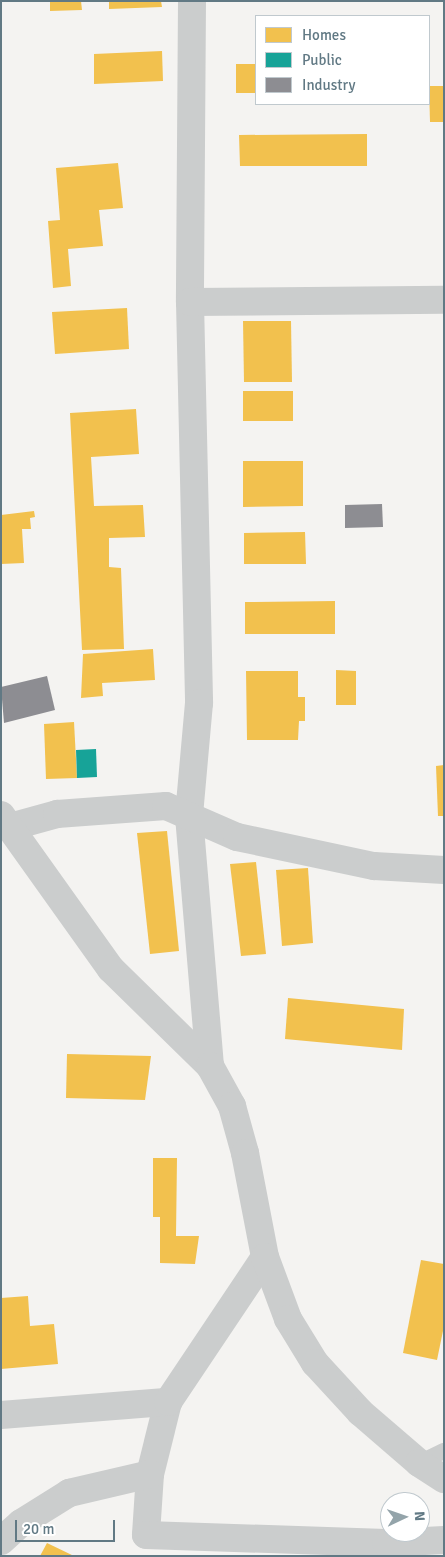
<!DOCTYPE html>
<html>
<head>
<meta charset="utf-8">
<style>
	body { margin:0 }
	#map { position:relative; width:445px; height:1557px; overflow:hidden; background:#f4f3f1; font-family:Signika,sans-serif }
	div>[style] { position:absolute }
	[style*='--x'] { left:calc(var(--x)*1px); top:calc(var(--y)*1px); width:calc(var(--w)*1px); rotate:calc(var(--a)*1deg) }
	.homes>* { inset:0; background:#f2c14e }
	.public>* { inset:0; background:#17a398 }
	.industry>* { inset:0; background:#8d8d92 }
	.service>* { height:16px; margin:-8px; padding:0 8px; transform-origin:8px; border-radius:8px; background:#cbcdcd }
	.minor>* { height:28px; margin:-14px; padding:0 14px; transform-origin:14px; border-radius:14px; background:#cbcdcd }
	.tertiary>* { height:28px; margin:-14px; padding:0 14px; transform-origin:14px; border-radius:14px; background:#cbcdcd }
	span { translate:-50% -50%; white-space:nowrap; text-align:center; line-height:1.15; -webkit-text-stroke:5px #fff; paint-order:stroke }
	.frame { position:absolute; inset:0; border:2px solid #617984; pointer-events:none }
	.legend { position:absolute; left:255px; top:15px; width:175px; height:90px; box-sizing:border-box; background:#fff; border:1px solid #c0c9ce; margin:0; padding:6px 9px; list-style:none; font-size:15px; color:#617984 }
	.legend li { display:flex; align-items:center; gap:10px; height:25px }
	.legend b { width:25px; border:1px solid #c0c9ce }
	.north { position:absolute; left:380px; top:1492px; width:50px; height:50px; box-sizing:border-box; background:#fff; border:1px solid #c0c9ce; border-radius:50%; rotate:87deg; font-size:14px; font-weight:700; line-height:20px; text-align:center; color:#617984 }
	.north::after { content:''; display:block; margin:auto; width:18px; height:22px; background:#94a4aa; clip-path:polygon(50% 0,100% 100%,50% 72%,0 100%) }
	.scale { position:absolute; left:15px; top:1520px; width:100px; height:22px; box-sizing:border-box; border:2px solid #617984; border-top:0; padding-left:6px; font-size:15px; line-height:18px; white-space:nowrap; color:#617984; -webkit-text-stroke:4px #fff; paint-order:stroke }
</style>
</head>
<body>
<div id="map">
	<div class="homes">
		<i style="clip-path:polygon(50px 1px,81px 1px,82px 10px,50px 11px)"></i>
		<i style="clip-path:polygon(109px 1px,161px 1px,162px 7px,109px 9px)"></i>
		<i style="clip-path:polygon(162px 51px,163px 81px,94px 84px,94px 54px)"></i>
		<i style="clip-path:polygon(236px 64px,256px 64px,256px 93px,236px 93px)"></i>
		<i style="clip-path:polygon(429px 86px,444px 86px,444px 122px,430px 122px)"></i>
		<i style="clip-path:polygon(367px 134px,367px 166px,240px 166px,239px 135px)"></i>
		<i style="clip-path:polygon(118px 163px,123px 208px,99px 210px,103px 246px,68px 249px,71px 286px,53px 288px,48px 221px,60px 220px,56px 168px)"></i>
		<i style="clip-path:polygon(127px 308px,129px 349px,55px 354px,52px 312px)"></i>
		<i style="clip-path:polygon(243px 321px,291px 321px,292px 382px,244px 382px)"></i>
		<i style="clip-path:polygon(243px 391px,293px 391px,293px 421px,243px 421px)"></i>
		<i style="clip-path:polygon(136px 409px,139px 454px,91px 457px,94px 506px,143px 505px,145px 537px,109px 538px,109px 567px,121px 568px,124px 649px,82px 650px,70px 413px)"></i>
		<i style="clip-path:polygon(243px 461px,303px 461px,303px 506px,243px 507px)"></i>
		<i style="clip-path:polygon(34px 511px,35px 517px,30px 518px,31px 529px,22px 529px,24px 563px,1px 564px,1px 515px)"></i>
		<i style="clip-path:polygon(305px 532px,306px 564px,244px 564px,244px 533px)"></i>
		<i style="clip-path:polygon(335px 601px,335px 634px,245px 634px,245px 602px)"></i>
		<i style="clip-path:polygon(153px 649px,155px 680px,102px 683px,103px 696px,81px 698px,83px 654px)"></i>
		<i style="clip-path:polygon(336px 670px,356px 671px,356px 705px,336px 705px)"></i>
		<i style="clip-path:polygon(246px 671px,298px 671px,298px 697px,305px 697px,305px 721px,299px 721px,298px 740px,247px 740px)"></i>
		<i style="clip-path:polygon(74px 722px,77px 778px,46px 779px,44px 724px)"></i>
		<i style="clip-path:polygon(444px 765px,444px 816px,438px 816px,436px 766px)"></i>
		<i style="clip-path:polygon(167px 831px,179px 951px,150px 954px,137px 833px)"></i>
		<i style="clip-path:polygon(256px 862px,266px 954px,241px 956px,230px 864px)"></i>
		<i style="clip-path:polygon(308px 868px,313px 943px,282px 946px,276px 870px)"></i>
		<i style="clip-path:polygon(288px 998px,404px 1009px,402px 1050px,285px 1039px)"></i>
		<i style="clip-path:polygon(67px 1054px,151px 1056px,145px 1100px,66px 1098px)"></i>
		<i style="clip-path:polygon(153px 1158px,177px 1158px,176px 1236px,199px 1236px,195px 1264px,160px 1263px,160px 1217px,153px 1217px)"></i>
		<i style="clip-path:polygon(421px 1260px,444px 1264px,444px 1326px,437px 1360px,403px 1353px)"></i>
		<i style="clip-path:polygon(28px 1296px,30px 1326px,54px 1324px,58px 1364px,1px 1369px,1px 1298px)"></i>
		<i style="clip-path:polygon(47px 1543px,74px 1556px,40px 1556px)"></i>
	</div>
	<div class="public">
		<i style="clip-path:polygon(96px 749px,97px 777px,77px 778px,76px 750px)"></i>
	</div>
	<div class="industry">
		<i style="clip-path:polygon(382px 504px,383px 527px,345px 528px,345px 505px)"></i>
		<i style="clip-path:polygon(47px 676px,55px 710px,4px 723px,1px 687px)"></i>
	</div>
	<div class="service">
		<i style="--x:419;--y:1463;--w:28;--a:-26"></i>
	</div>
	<div class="minor">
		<i style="--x:192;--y:1;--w:301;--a:90.4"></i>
		<i style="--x:190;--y:302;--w:401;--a:88.7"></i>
		<i style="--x:199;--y:703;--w:113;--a:95.1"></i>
		<i style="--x:189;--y:816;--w:251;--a:85.2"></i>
		<i style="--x:190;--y:302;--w:254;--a:-0.5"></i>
		<i style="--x:10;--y:827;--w:49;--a:-15.5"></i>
		<i style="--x:57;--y:814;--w:109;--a:-4.2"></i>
		<i style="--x:166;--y:806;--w:77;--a:23.6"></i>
		<i style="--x:237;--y:837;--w:140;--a:12"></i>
		<i style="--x:374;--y:866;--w:70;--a:3.3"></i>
		<i style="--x:168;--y:1402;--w:74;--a:104"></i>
		<i style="--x:150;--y:1474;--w:61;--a:93.8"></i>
		<i style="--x:146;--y:1535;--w:240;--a:1.9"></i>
		<i style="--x:386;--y:1543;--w:58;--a:-3"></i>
		<i style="--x:1;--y:1415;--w:168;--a:-4.5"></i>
		<i style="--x:168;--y:1402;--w:174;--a:-56.2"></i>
		<i style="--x:1;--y:1541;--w:27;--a:-42"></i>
		<i style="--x:21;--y:1523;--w:57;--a:-32"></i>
		<i style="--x:69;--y:1493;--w:83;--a:-13.2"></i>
	</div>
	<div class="tertiary">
		<i style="--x:1;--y:815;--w:189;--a:54.5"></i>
		<i style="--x:111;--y:969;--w:139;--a:44.4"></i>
		<i style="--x:210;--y:1066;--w:46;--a:61.2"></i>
		<i style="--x:232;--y:1106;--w:49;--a:74.5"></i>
		<i style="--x:245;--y:1153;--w:106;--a:79.1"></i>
		<i style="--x:265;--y:1257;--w:66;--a:69.6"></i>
		<i style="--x:288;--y:1319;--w:52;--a:58.5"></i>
		<i style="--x:315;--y:1363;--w:67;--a:47.4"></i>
		<i style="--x:360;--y:1412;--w:78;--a:40.8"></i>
		<i style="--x:419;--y:1463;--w:30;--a:33"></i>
	</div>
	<div class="frame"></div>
	<ul class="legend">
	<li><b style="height:14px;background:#f2c14e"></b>Homes</li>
	<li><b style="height:14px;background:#17a398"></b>Public</li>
	<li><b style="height:14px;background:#8d8d92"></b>Industry</li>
	</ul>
	<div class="north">N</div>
	<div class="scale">20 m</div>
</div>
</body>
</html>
